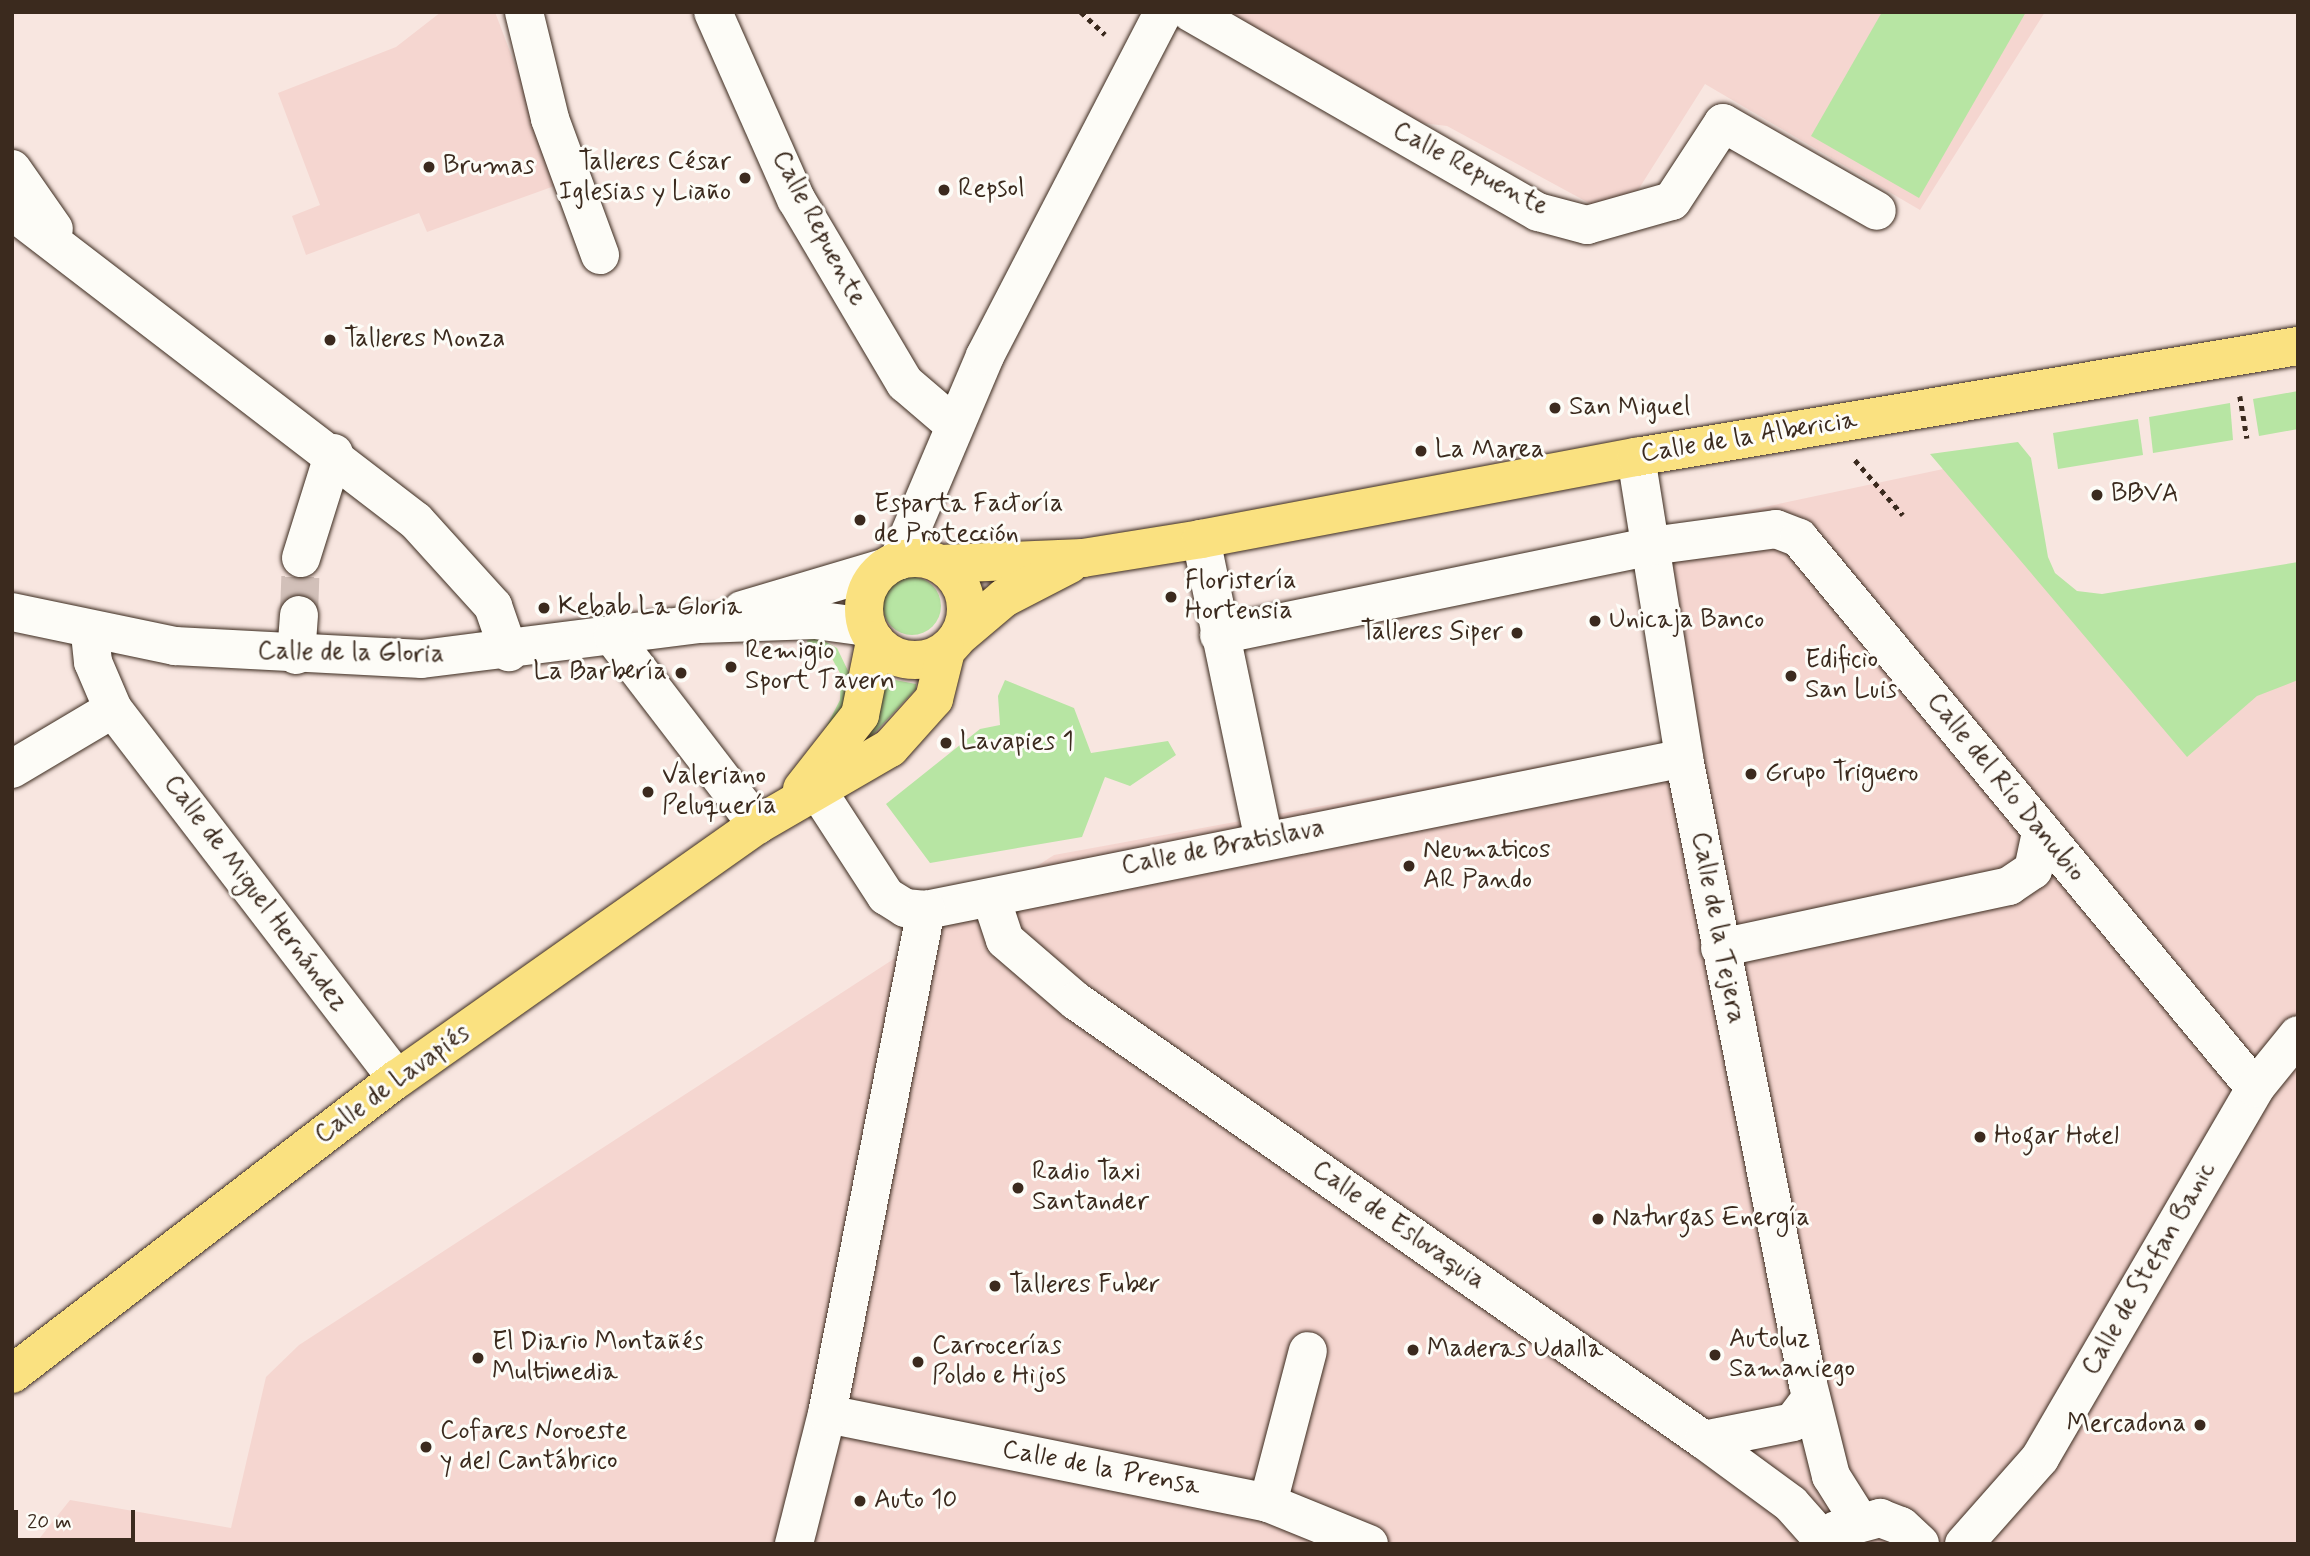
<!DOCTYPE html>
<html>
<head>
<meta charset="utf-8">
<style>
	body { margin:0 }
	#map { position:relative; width:2310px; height:1556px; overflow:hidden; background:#f8e6e0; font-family:Mynerve,sans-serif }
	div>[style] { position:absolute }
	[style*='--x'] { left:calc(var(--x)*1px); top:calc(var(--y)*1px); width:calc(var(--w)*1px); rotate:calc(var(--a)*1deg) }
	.built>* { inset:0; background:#f5d6d0 }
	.green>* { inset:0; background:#b7e5a3 }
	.round { border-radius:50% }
	.minor-tunnel>* { height:38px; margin-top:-19px; transform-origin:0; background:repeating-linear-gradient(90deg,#d2c0b9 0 38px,transparent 0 57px) }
	.path>* { height:4.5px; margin-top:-2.25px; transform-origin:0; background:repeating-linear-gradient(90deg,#3b2a1e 0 5px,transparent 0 10px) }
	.roads { filter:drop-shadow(0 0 2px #3b2a1e) drop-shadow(0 0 2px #3b2a1e) }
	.minor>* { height:38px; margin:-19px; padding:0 19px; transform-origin:19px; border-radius:19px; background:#fdfcf7 }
	.major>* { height:38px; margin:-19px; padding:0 19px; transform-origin:19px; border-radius:19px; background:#fae180 }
	.major>.ring { margin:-19px; padding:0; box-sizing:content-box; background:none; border:38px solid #fae180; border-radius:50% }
	.dots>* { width:19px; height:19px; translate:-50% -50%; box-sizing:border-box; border:4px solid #fdfcf7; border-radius:50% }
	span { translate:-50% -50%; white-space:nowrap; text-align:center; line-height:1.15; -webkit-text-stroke:6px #fdfcf7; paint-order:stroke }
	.poi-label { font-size:26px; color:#3b2a1e }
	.right { translate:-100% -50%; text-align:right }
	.left { translate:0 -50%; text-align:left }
	.street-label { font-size:26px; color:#3b2a1e }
	.frame { position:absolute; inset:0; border:14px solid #3b2a1e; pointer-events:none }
	.scale { position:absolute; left:14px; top:1510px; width:121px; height:32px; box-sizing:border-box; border:4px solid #3b2a1e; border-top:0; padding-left:9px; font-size:21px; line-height:24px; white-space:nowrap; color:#3b2a1e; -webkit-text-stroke:5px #fdfcf7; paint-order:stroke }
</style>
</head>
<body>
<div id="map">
	<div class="built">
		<i style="clip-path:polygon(441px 12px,495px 12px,560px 184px,427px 232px,419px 213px,306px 255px,292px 216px,320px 205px,278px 93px,396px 47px)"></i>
		<i style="clip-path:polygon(1216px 12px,2045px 12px,1920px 210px,1705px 84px,1633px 198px,1600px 209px,1447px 126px,1413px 122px)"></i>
		<i style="clip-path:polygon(1948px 468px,2183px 740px,2298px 658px,2298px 1544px,35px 1544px,70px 1500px,231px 1528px,266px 1377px,299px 1345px,1054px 855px,1672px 742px,1637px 534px)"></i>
	</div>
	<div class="green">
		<i style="clip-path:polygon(1882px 12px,2026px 12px,1919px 198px,1811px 136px)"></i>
		<i style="clip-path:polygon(2298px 391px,2298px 429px,2259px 436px,2253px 399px)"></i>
		<i style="clip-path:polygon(2230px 403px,2233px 440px,2153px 453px,2149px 417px)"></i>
		<i style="clip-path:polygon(2138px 419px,2143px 455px,2058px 469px,2053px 433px)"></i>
		<i style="clip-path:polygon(2018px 442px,2031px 458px,2048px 557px,2055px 573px,2077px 591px,2102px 594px,2298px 562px,2298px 680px,2257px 696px,2187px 757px,1930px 454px)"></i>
		<i class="round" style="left:883px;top:577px;width:58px;height:58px"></i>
		<i style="clip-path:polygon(809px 633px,837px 648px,851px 677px,851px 699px,824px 731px,840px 700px,841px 675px,829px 653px,807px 642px)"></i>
		<i style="clip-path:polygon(885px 678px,916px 684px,916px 689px,867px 741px)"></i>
		<i style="clip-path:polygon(1005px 680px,1074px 708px,1091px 753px,1168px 741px,1176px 755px,1130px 786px,1105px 777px,1082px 837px,930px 863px,886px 804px,980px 729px,1000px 725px,998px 696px)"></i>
	</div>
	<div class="minor-tunnel">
		<i style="--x:299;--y:615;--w:57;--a:-88"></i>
	</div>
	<div class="path">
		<i style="--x:1081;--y:12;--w:33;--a:43"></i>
		<i style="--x:2240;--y:396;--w:43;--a:80.5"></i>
		<i style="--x:1855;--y:460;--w:73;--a:48.9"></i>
	</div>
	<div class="roads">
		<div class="minor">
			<i style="--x:524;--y:12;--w:110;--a:76.3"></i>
			<i style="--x:550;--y:119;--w:145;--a:69.8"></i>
			<i style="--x:713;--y:12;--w:205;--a:66.1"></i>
			<i style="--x:796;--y:199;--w:214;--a:59.4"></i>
			<i style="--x:905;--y:383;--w:65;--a:40.6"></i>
			<i style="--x:1190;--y:12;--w:401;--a:29.9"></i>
			<i style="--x:1538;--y:212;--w:51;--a:14.9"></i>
			<i style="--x:1587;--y:225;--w:88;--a:-15.8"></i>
			<i style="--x:1672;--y:201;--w:93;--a:-56.8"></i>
			<i style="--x:1723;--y:123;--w:177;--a:29.7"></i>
			<i style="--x:12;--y:169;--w:73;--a:55"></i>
			<i style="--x:12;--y:211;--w:509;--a:37.5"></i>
			<i style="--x:416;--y:521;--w:115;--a:47.8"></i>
			<i style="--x:493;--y:606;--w:49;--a:70.8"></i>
			<i style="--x:1636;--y:457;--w:305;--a:80.9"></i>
			<i style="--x:1684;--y:758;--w:638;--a:78.8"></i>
			<i style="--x:1808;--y:1384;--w:95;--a:76"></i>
			<i style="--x:1831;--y:1476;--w:51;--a:57.9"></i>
			<i style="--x:1201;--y:539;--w:308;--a:78.2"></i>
			<i style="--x:301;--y:558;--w:110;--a:-72.6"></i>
			<i style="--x:898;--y:561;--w:223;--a:-67"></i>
			<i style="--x:985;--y:356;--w:387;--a:-62.6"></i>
			<i style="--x:742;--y:610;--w:148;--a:-16.5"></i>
			<i style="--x:12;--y:612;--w:167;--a:11.8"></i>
			<i style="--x:175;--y:646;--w:247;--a:3"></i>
			<i style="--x:422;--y:659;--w:280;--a:-7.2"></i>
			<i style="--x:700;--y:624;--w:115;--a:-2"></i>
			<i style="--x:815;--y:620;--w:52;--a:7.7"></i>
			<i style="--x:1219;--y:635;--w:441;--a:-11.6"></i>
			<i style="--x:1651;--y:546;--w:126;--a:-7.7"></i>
			<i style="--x:1776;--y:529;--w:25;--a:21"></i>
			<i style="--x:1799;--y:538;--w:714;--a:50.34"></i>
			<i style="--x:613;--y:637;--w:237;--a:52.5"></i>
			<i style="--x:296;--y:655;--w:40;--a:-85.7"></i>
			<i style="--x:113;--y:709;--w:466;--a:52.5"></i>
			<i style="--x:12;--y:769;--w:117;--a:-30.7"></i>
			<i style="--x:113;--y:709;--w:51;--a:-113.1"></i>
			<i style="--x:93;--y:662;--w:30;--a:-96"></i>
			<i style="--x:819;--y:793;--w:123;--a:57"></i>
			<i style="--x:886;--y:896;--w:22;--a:32"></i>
			<i style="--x:905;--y:908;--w:21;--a:5"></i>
			<i style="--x:926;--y:910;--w:773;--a:-11.34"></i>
			<i style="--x:991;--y:898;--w:44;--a:71.6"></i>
			<i style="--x:1005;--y:940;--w:94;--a:40.7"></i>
			<i style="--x:1076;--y:1001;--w:766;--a:34.96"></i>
			<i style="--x:1704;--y:1440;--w:108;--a:36.3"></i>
			<i style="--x:1791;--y:1504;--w:50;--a:48.3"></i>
			<i style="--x:1720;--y:948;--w:296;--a:-12.1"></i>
			<i style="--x:2009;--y:886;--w:29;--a:-34"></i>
			<i style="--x:2033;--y:870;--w:40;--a:-78"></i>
			<i style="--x:827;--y:1414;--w:450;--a:11.4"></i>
			<i style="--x:1268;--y:1503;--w:109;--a:22.1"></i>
			<i style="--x:1704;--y:1440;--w:91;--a:-11.4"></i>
			<i style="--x:1793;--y:1422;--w:30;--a:-53"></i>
			<i style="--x:1268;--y:1503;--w:157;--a:-75.3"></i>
			<i style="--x:1836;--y:1530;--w:46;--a:-15.3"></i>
			<i style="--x:1880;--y:1518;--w:22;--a:21"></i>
			<i style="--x:1901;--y:1526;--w:26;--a:43"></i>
			<i style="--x:794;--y:1544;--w:134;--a:-75.8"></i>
			<i style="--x:827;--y:1414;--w:514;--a:-78.89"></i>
			<i style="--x:1964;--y:1544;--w:115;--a:-48.5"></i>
			<i style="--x:2040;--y:1458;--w:428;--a:-59.8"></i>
			<i style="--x:2255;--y:1088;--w:68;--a:-50.9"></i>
		</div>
		<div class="major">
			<i class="ring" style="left:864px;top:558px;width:64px;height:64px"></i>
			<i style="--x:940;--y:564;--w:143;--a:-2.4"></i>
			<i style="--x:1083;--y:558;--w:120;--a:-9.1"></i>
			<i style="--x:1201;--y:539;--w:443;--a:-10.7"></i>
			<i style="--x:1636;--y:457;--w:671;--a:-9.52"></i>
			<i style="--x:958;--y:637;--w:60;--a:-40.3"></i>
			<i style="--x:1004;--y:598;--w:74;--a:-27.3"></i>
			<i style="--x:802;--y:789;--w:94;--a:-51.9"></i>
			<i style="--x:860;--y:715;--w:76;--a:-78.5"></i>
			<i style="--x:12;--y:1374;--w:485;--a:-37.5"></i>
			<i style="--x:397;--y:1079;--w:441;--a:-35.2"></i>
			<i style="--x:757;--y:825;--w:154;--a:-30.1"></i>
			<i style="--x:890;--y:748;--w:66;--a:-48.1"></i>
			<i style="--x:934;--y:699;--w:49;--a:-76"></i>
		</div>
	</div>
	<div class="dots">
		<i style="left:429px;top:167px;background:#3b2a1e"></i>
		<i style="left:745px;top:178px;background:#3b2a1e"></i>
		<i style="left:944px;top:190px;background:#3b2a1e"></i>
		<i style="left:330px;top:340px;background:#3b2a1e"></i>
		<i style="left:1555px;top:408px;background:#3b2a1e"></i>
		<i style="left:1421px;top:451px;background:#3b2a1e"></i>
		<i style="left:2097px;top:495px;background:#3b2a1e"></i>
		<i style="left:860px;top:520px;background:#3b2a1e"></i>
		<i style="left:1171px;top:597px;background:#3b2a1e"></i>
		<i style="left:544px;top:608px;background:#3b2a1e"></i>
		<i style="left:1595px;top:621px;background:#3b2a1e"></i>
		<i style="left:1517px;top:633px;background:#3b2a1e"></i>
		<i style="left:731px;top:667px;background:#3b2a1e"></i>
		<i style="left:681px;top:673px;background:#3b2a1e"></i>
		<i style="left:1791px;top:676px;background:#3b2a1e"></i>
		<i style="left:946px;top:743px;background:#3b2a1e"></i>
		<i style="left:1751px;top:774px;background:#3b2a1e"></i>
		<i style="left:648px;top:792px;background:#3b2a1e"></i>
		<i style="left:1409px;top:866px;background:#3b2a1e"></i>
		<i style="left:1980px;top:1137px;background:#3b2a1e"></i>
		<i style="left:1018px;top:1188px;background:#3b2a1e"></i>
		<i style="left:1598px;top:1219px;background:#3b2a1e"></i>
		<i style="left:995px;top:1286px;background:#3b2a1e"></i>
		<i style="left:1413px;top:1350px;background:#3b2a1e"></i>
		<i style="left:1715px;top:1355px;background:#3b2a1e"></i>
		<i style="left:478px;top:1358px;background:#3b2a1e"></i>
		<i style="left:918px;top:1362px;background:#3b2a1e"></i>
		<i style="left:2200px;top:1425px;background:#3b2a1e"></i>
		<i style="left:426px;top:1447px;background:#3b2a1e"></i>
		<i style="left:860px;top:1501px;background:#3b2a1e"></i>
	</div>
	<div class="poi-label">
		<span class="right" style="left:731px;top:178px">Talleres César<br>Iglesias y Liaño</span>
		<span class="left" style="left:443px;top:167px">Brumas</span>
		<span class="left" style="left:958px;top:190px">Repsol</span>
		<span class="left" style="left:344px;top:340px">Talleres Monza</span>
		<span class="left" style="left:1569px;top:408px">San Miguel</span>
		<span class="left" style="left:1435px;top:451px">La Marea</span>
		<span class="left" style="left:2111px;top:495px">BBVA</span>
		<span class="left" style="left:874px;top:520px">Esparta Factoría<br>de Protección</span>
		<span class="left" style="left:1185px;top:597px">Floristería<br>Hortensia</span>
		<span class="left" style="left:558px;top:608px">Kebab La Gloria</span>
		<span class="left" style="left:1609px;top:621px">Unicaja Banco</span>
		<span class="right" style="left:1503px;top:633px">Talleres Siper</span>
		<span class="left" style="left:745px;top:667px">Remigio<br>Sport Tavern</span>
		<span class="left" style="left:1805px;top:676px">Edificio<br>San Luis</span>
		<span class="right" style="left:667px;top:673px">La Barbería</span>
		<span class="left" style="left:960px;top:743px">Lavapies 1</span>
		<span class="left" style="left:1765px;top:774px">Grupo Triguero</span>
		<span class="left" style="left:662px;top:792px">Valeriano<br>Peluquería</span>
		<span class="left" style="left:1423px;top:866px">Neumaticos<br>AR Pando</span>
		<span class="left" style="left:1994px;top:1137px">Hogar Hotel</span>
		<span class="left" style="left:1032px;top:1188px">Radio Taxi<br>Santander</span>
		<span class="left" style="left:1612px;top:1219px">Naturgas Energía</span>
		<span class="left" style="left:1009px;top:1286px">Talleres Fuber</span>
		<span class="left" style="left:1729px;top:1355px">Autoluz<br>Samaniego</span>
		<span class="left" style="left:492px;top:1358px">El Diario Montañés<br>Multimedia</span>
		<span class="left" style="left:932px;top:1362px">Carrocerías<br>Poldo e Hijos</span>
		<span class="left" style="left:1427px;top:1350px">Maderas Udalla</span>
		<span class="right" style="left:2186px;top:1425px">Mercadona</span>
		<span class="left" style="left:440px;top:1447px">Cofares Noroeste<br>y del Cantábrico</span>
		<span class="left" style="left:874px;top:1501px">Auto 10</span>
	</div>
	<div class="street-label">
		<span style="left:1470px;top:170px;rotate:28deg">Calle Repuente</span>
		<span style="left:818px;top:229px;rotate:62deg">Calle Repuente</span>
		<span style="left:1749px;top:438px;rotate:-9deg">Calle de la Albericia</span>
		<span style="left:351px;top:654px;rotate:1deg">Calle de la Gloria</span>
		<span style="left:2005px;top:788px;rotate:51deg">Calle del Río Danubio</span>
		<span style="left:1223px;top:848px;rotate:-11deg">Calle de Bratislava</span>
		<span style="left:255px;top:894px;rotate:53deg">Calle de Miguel Hernández</span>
		<span style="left:1717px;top:928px;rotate:79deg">Calle de la Tejera</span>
		<span style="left:393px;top:1085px;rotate:-36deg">Calle de Lavapiés</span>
		<span style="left:1398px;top:1226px;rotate:35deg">Calle de Eslovaquia</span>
		<span style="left:2150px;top:1269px;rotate:-60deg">Calle de Stefan Banic</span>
		<span style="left:1101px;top:1469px;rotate:11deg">Calle de la Prensa</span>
	</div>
	<div class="frame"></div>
	<div class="scale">20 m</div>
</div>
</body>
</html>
